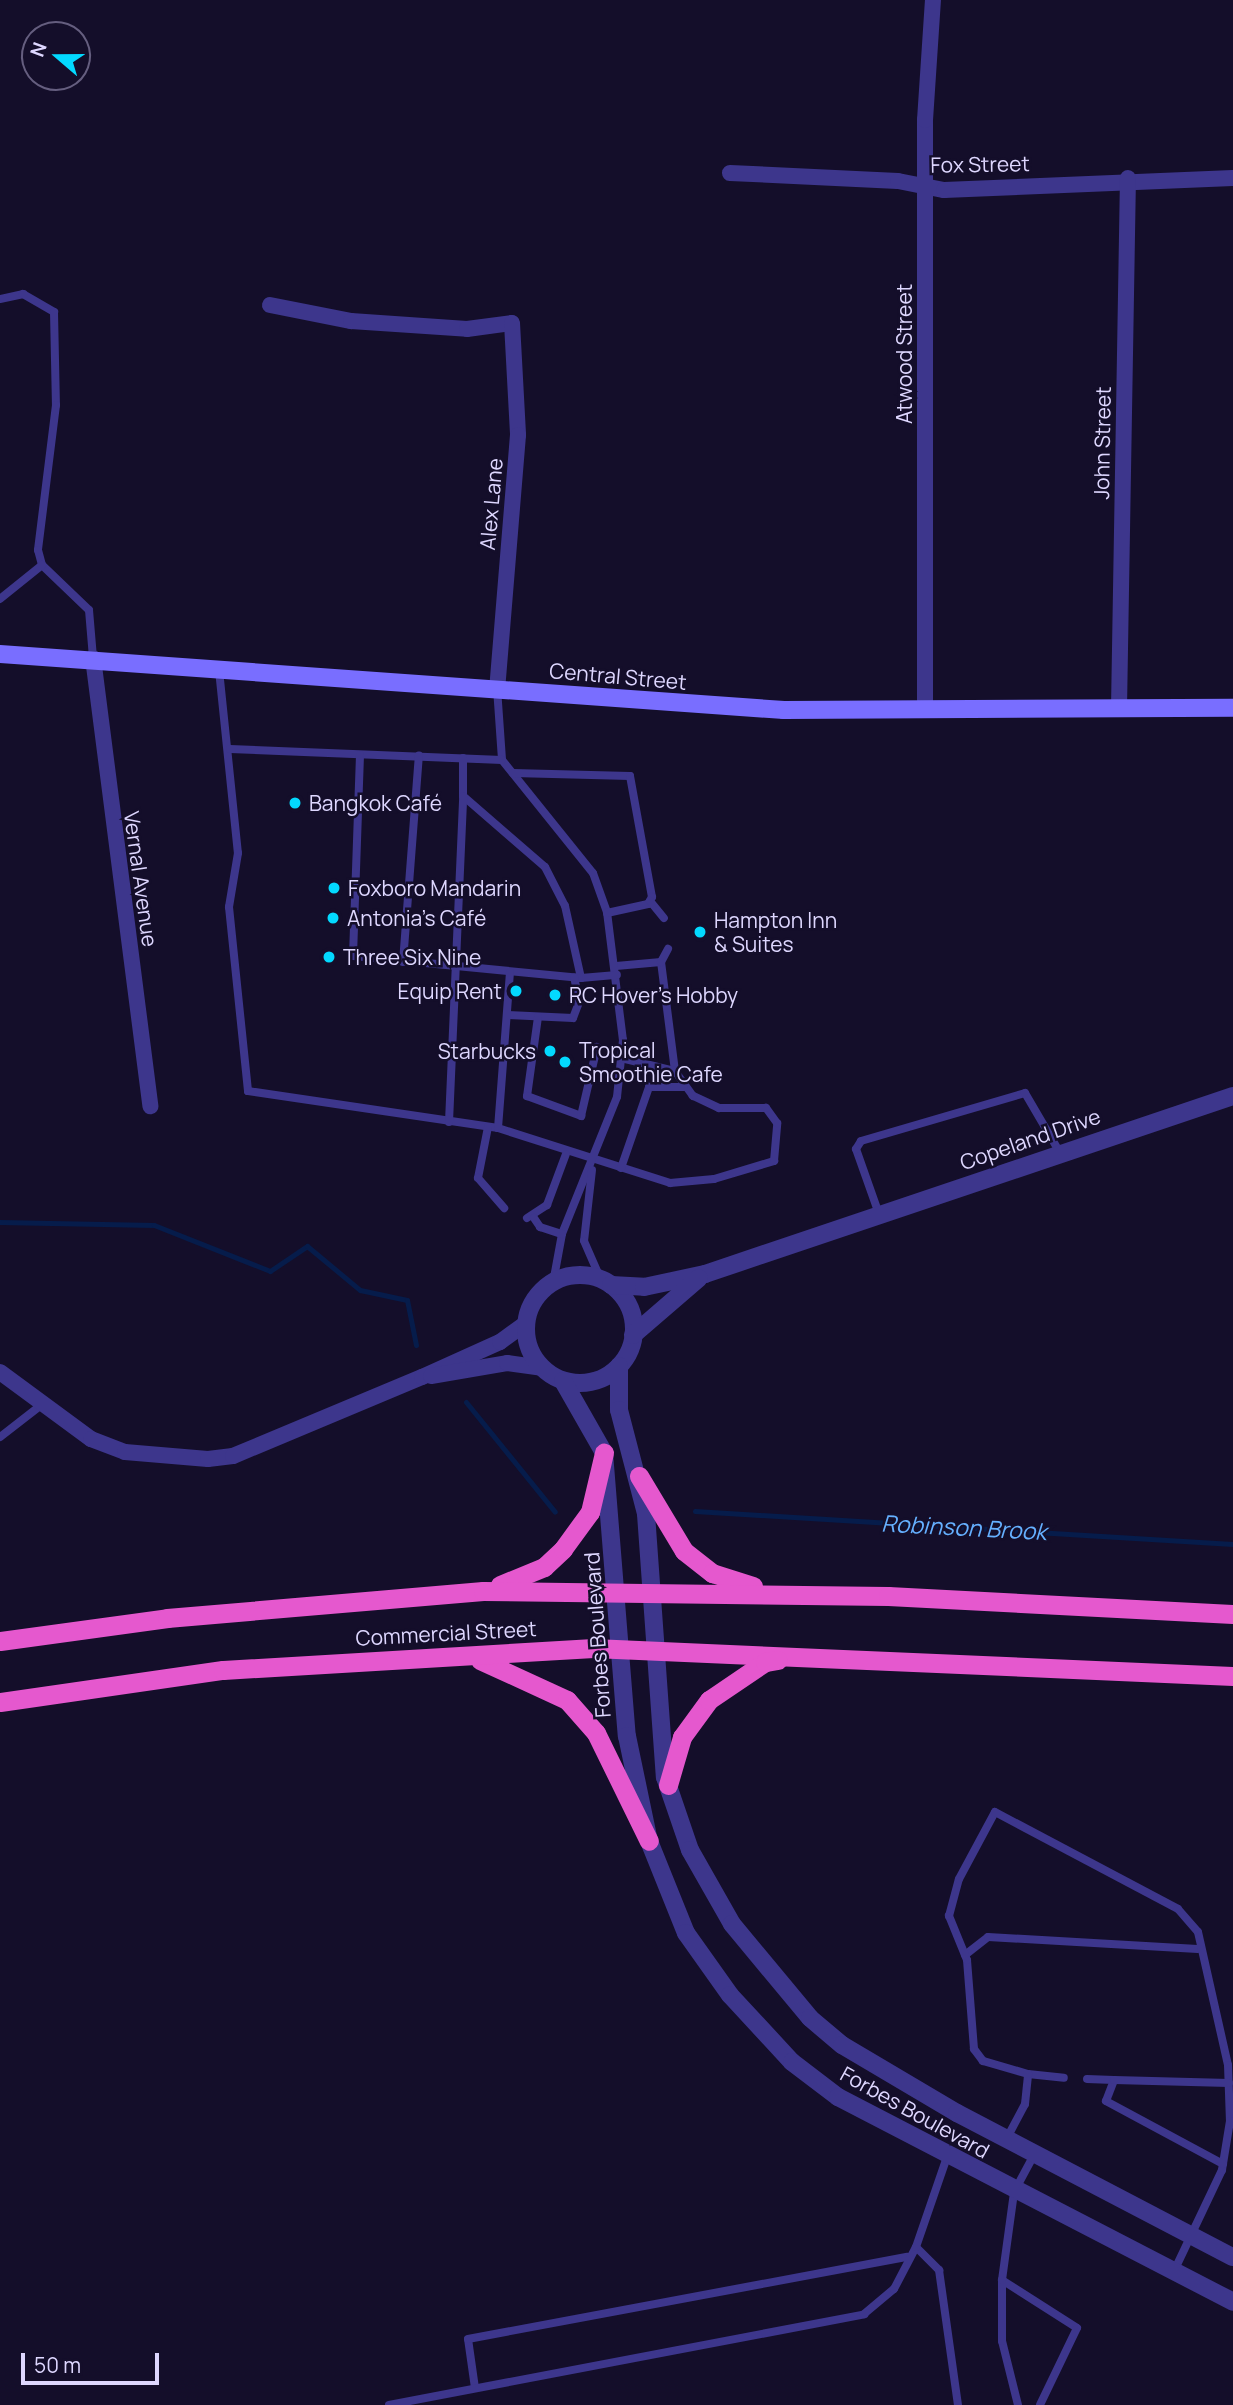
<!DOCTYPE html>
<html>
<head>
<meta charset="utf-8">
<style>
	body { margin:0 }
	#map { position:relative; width:1233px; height:2405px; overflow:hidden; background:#140e2a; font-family:Manrope,sans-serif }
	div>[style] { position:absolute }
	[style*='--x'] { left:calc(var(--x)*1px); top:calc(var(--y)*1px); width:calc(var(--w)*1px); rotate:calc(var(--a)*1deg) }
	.stream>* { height:5px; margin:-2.5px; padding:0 2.5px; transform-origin:2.5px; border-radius:2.5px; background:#061c4b }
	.service>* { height:8px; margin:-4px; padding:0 4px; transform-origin:4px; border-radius:4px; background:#3d368c }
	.minor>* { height:16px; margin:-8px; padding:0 8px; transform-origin:8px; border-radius:8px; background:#3d368c }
	.tertiary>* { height:18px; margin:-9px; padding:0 9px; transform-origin:9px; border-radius:9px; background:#3d368c }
	.tertiary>.ring { margin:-9px; padding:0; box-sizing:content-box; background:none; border:18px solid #3d368c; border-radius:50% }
	.secondary>* { height:18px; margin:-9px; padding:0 9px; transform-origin:9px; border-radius:9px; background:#796eff }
	.trunk>* { height:19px; margin:-9.5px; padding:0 9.5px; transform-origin:9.5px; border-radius:9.5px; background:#e558ce }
	.dots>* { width:19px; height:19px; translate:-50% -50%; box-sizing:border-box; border:4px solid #140e2a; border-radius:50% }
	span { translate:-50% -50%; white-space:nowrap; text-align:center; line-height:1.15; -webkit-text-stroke:5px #140e2a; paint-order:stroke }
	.street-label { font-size:21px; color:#ded7ff }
	.poi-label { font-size:21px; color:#ded7ff }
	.left { translate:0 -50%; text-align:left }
	.right { translate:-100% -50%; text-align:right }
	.water-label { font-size:23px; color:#65b0ff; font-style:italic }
	.north { position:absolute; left:21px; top:21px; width:70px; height:70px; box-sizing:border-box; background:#140e2a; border:2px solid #655e7f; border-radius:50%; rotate:290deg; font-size:19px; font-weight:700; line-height:28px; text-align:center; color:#ded7ff }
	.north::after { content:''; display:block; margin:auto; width:24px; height:32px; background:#03d9ff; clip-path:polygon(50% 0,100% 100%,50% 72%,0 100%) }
	.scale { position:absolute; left:21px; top:2353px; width:138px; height:32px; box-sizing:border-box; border:4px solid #ded7ff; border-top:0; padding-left:9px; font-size:21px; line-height:24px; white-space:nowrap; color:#ded7ff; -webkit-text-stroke:5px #140e2a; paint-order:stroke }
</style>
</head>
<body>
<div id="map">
	<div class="stream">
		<i style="--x:0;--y:1222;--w:154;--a:1.1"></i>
		<i style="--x:154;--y:1225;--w:125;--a:21.6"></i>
		<i style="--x:270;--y:1271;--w:45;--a:-34"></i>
		<i style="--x:307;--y:1246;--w:69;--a:39.7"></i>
		<i style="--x:360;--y:1290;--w:48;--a:12"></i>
		<i style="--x:407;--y:1300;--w:46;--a:78.7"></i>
		<i style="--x:466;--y:1402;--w:141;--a:51"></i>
		<i style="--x:695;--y:1511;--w:539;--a:3.51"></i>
	</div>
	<div class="service">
		<i style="--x:0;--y:299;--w:24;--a:-12"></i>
		<i style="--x:23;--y:294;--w:36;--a:30"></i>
		<i style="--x:54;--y:312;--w:93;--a:88.8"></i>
		<i style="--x:56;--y:405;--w:146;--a:97.1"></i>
		<i style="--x:38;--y:550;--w:16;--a:75"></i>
		<i style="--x:42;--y:565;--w:65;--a:43.8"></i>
		<i style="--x:89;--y:610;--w:48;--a:85.2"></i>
		<i style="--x:0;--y:599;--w:54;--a:-39"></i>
		<i style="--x:219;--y:670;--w:184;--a:84.1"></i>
		<i style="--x:238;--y:853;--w:55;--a:99.5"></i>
		<i style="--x:229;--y:907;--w:185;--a:84.1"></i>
		<i style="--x:248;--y:1091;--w:253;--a:8.4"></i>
		<i style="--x:498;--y:1128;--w:181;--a:17.7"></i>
		<i style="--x:670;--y:1183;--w:44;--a:-5.2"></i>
		<i style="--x:714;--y:1179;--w:63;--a:-16.7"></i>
		<i style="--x:774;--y:1161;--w:38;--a:-85"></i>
		<i style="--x:777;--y:1123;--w:19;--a:-126"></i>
		<i style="--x:766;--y:1108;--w:47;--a:180"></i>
		<i style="--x:719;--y:1108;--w:29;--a:-155"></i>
		<i style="--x:693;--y:1096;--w:31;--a:-126"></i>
		<i style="--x:675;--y:1071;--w:110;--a:-97.3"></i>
		<i style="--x:661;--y:962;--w:45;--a:174.9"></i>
		<i style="--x:497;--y:688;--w:72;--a:86"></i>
		<i style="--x:502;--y:760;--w:145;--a:51.2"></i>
		<i style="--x:593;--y:873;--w:41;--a:70.3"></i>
		<i style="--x:607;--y:912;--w:129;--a:82.9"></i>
		<i style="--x:623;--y:1040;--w:57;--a:96"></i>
		<i style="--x:617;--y:1097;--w:148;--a:111.9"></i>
		<i style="--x:562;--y:1234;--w:50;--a:100.4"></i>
		<i style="--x:230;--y:749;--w:272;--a:2.3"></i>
		<i style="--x:360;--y:755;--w:201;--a:92"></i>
		<i style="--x:353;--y:956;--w:229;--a:5.5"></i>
		<i style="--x:581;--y:978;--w:74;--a:-102.5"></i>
		<i style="--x:565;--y:906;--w:44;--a:-117.1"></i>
		<i style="--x:545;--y:867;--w:108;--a:-139.1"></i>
		<i style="--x:463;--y:796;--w:38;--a:-90"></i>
		<i style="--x:513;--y:773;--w:117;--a:1.5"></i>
		<i style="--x:630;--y:776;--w:123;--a:79.7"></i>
		<i style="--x:652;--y:897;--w:8;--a:120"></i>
		<i style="--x:648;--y:904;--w:42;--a:167.6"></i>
		<i style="--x:650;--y:901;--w:22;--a:51"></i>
		<i style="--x:403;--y:962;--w:207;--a:-85.6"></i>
		<i style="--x:661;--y:962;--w:15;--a:-62"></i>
		<i style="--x:581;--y:978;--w:36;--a:-5"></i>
		<i style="--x:507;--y:1015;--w:66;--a:2.6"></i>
		<i style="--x:573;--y:1018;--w:17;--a:-69"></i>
		<i style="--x:579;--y:1002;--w:25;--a:-101"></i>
		<i style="--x:538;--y:1017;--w:80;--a:97.9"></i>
		<i style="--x:527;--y:1096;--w:58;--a:20.3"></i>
		<i style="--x:581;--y:1116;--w:71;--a:-76.9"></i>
		<i style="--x:621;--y:1058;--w:56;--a:13.5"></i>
		<i style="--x:449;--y:1122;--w:326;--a:-87.5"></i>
		<i style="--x:488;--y:1127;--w:52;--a:101.1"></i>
		<i style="--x:478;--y:1178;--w:40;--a:49"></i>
		<i style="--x:498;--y:1128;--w:156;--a:-85.6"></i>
		<i style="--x:621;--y:1168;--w:86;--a:-70.9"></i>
		<i style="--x:649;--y:1087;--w:35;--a:0"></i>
		<i style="--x:592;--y:1170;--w:71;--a:96.4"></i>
		<i style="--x:584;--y:1241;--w:43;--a:66.4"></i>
		<i style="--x:879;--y:1214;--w:69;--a:-109.5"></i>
		<i style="--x:856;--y:1149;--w:9;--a:-58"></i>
		<i style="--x:861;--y:1141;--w:171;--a:-16.3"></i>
		<i style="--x:1025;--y:1093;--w:69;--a:59.7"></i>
		<i style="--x:527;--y:1218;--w:24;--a:-33"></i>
		<i style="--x:547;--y:1205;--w:54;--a:-69.6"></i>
		<i style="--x:534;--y:1218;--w:11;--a:56"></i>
		<i style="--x:540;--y:1227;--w:23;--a:18"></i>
		<i style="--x:0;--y:1437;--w:51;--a:-37.8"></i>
		<i style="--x:965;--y:1955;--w:29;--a:-38"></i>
		<i style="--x:988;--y:1937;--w:210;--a:3.3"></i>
		<i style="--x:1028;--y:2074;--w:36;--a:6"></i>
		<i style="--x:1087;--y:2079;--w:27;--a:2"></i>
		<i style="--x:1007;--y:2138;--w:38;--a:-62"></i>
		<i style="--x:1025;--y:2104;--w:30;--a:-84"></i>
		<i style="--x:1028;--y:2074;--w:47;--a:-163.9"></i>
		<i style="--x:983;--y:2061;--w:15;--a:-127"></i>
		<i style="--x:974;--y:2049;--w:89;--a:-94.5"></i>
		<i style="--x:967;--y:1960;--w:48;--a:-112.2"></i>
		<i style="--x:949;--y:1916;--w:38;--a:-75"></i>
		<i style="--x:959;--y:1879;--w:76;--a:-61.8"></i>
		<i style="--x:995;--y:1812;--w:207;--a:27.9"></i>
		<i style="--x:1178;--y:1909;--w:30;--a:49"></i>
		<i style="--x:1198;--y:1932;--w:136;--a:77.3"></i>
		<i style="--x:1228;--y:2065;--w:56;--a:88"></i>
		<i style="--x:1230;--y:2121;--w:50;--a:99.3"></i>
		<i style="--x:1222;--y:2170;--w:112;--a:115.4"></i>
		<i style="--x:1223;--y:2164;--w:133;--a:-151.7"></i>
		<i style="--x:1106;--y:2101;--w:22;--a:-69"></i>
		<i style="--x:1114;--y:2080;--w:115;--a:1.5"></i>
		<i style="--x:916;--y:2247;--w:33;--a:45"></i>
		<i style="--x:939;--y:2270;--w:136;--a:82"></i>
		<i style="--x:1002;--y:2280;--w:89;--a:32.6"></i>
		<i style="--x:1077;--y:2328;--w:85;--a:115.7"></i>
		<i style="--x:475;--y:2388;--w:49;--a:-98.1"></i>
		<i style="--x:468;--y:2339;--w:447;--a:-10.6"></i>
		<i style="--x:389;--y:2405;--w:484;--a:-10.8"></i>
		<i style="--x:864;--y:2314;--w:39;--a:-40"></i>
		<i style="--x:894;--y:2289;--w:47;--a:-62.4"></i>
		<i style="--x:916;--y:2247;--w:95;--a:-71"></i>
		<i style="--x:1018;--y:2405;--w:66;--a:-104"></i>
		<i style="--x:1002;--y:2341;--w:61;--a:-90"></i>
		<i style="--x:1002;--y:2280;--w:89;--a:-82.2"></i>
		<i style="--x:1014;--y:2192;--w:44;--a:-61.7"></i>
	</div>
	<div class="minor">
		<i style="--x:730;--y:173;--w:168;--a:2.7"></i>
		<i style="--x:898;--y:181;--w:47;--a:11.1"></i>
		<i style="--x:944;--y:190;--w:289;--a:-2.4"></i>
		<i style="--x:270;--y:305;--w:83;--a:11.2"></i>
		<i style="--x:351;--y:321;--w:116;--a:3.9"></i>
		<i style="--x:467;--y:329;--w:45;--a:-7.6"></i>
		<i style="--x:512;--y:323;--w:112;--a:86.9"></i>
		<i style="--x:518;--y:435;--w:254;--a:94.7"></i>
		<i style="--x:93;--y:658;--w:452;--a:82.7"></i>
		<i style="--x:1119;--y:708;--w:530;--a:-89.03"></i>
		<i style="--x:925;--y:709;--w:589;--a:-90"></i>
		<i style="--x:925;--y:120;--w:120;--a:-86.2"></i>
		<i style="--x:0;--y:1372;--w:113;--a:36.4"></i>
		<i style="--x:91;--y:1439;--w:36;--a:21"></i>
		<i style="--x:125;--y:1452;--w:83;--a:4.8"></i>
		<i style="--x:208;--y:1459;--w:25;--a:-7"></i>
		<i style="--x:233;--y:1456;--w:205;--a:-22.7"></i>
		<i style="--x:422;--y:1377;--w:85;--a:-24.2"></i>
		<i style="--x:500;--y:1342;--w:32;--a:-36"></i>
		<i style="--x:431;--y:1376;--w:77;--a:-9.7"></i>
		<i style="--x:507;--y:1363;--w:35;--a:8"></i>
	</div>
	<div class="tertiary">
		<i class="ring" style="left:526px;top:1275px;width:90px;height:90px"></i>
		<i style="--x:611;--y:1285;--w:33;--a:3"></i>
		<i style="--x:644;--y:1287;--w:62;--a:-12"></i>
		<i style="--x:705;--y:1274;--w:557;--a:-18.63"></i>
		<i style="--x:633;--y:1335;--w:87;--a:-40.8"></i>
		<i style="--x:619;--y:1366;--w:44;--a:90"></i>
		<i style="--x:619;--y:1410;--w:107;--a:75.4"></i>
		<i style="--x:646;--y:1514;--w:264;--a:85.9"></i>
		<i style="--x:665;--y:1777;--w:77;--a:71.1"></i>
		<i style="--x:690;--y:1850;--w:85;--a:60.4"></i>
		<i style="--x:732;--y:1924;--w:122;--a:50.3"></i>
		<i style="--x:810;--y:2018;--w:42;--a:40.2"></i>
		<i style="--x:842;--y:2045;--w:134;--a:30.6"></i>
		<i style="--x:957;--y:2113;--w:311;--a:27.6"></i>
		<i style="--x:563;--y:1381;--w:83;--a:60.3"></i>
		<i style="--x:604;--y:1453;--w:284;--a:85.4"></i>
		<i style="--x:627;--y:1736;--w:107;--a:78.2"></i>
		<i style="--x:649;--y:1841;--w:99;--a:68.1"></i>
		<i style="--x:686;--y:1933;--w:76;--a:54.6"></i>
		<i style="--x:730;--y:1995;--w:91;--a:47.2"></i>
		<i style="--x:792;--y:2062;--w:58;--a:37.3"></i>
		<i style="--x:838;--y:2097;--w:445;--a:27.4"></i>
	</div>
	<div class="secondary">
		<i style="--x:0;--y:654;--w:786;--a:4.09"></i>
		<i style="--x:784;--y:710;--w:449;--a:-0.3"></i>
	</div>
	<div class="trunk">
		<i style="--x:639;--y:1476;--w:87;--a:59"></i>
		<i style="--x:684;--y:1551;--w:36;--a:38"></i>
		<i style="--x:712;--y:1573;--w:43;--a:17.6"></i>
		<i style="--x:500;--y:1585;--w:48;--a:-22.2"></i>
		<i style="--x:544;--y:1567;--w:26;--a:-43"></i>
		<i style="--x:563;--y:1549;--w:46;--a:-53.9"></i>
		<i style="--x:590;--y:1512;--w:61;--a:-76.7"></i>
		<i style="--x:0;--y:1641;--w:169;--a:-7.8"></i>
		<i style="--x:167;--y:1618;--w:317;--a:-4.9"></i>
		<i style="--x:483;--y:1591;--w:405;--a:0.7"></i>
		<i style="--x:888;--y:1596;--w:345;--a:3"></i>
		<i style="--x:480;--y:1660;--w:96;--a:24.7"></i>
		<i style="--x:567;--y:1700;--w:44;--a:48.7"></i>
		<i style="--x:596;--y:1733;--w:120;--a:63.9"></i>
		<i style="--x:0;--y:1702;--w:225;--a:-8.2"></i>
		<i style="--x:223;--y:1670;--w:371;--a:-3.4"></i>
		<i style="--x:593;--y:1648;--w:641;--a:2.51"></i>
		<i style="--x:668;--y:1785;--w:50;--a:-73.7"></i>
		<i style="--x:682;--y:1737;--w:46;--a:-53.9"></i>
		<i style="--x:709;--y:1700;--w:68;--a:-34.2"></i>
		<i style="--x:765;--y:1662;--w:13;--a:-9"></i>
	</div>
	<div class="dots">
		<i style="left:295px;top:803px;background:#03d9ff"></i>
		<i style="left:334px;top:888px;background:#03d9ff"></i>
		<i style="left:333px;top:918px;background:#03d9ff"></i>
		<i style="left:700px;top:932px;background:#03d9ff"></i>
		<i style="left:329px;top:957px;background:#03d9ff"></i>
		<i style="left:516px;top:991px;background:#03d9ff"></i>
		<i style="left:555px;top:995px;background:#03d9ff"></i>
		<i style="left:550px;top:1051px;background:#03d9ff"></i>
		<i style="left:565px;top:1062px;background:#03d9ff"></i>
	</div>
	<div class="street-label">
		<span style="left:980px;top:164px;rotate:-1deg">Fox Street</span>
		<span style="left:904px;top:354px;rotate:-90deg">Atwood Street</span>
		<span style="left:1102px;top:443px;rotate:-89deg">John Street</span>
		<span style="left:491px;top:504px;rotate:-85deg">Alex Lane</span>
		<span style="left:618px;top:676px;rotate:5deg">Central Street</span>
		<span style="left:141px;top:879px;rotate:82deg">Vernal Avenue</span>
		<span style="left:1030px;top:1139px;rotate:-19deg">Copeland Drive</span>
		<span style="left:446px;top:1633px;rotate:-3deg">Commercial Street</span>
		<span style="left:597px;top:1635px;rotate:-94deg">Forbes Boulevard</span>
		<span style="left:915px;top:2112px;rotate:29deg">Forbes Boulevard</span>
	</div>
	<div class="poi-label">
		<span class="left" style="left:309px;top:803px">Bangkok Café</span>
		<span class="left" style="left:348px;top:888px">Foxboro Mandarin</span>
		<span class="left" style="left:347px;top:918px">Antonia's Café</span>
		<span class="left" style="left:714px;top:932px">Hampton Inn<br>&amp; Suites</span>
		<span class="left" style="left:343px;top:957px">Three Six Nine</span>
		<span class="right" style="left:502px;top:991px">Equip Rent</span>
		<span class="left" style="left:569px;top:995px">RC Hover's Hobby</span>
		<span class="left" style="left:579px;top:1062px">Tropical<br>Smoothie Cafe</span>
		<span class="right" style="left:536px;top:1051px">Starbucks</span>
	</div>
	<div class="water-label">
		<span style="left:964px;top:1527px;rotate:3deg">Robinson Brook</span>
	</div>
	<div class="north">N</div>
	<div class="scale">50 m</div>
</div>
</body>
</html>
